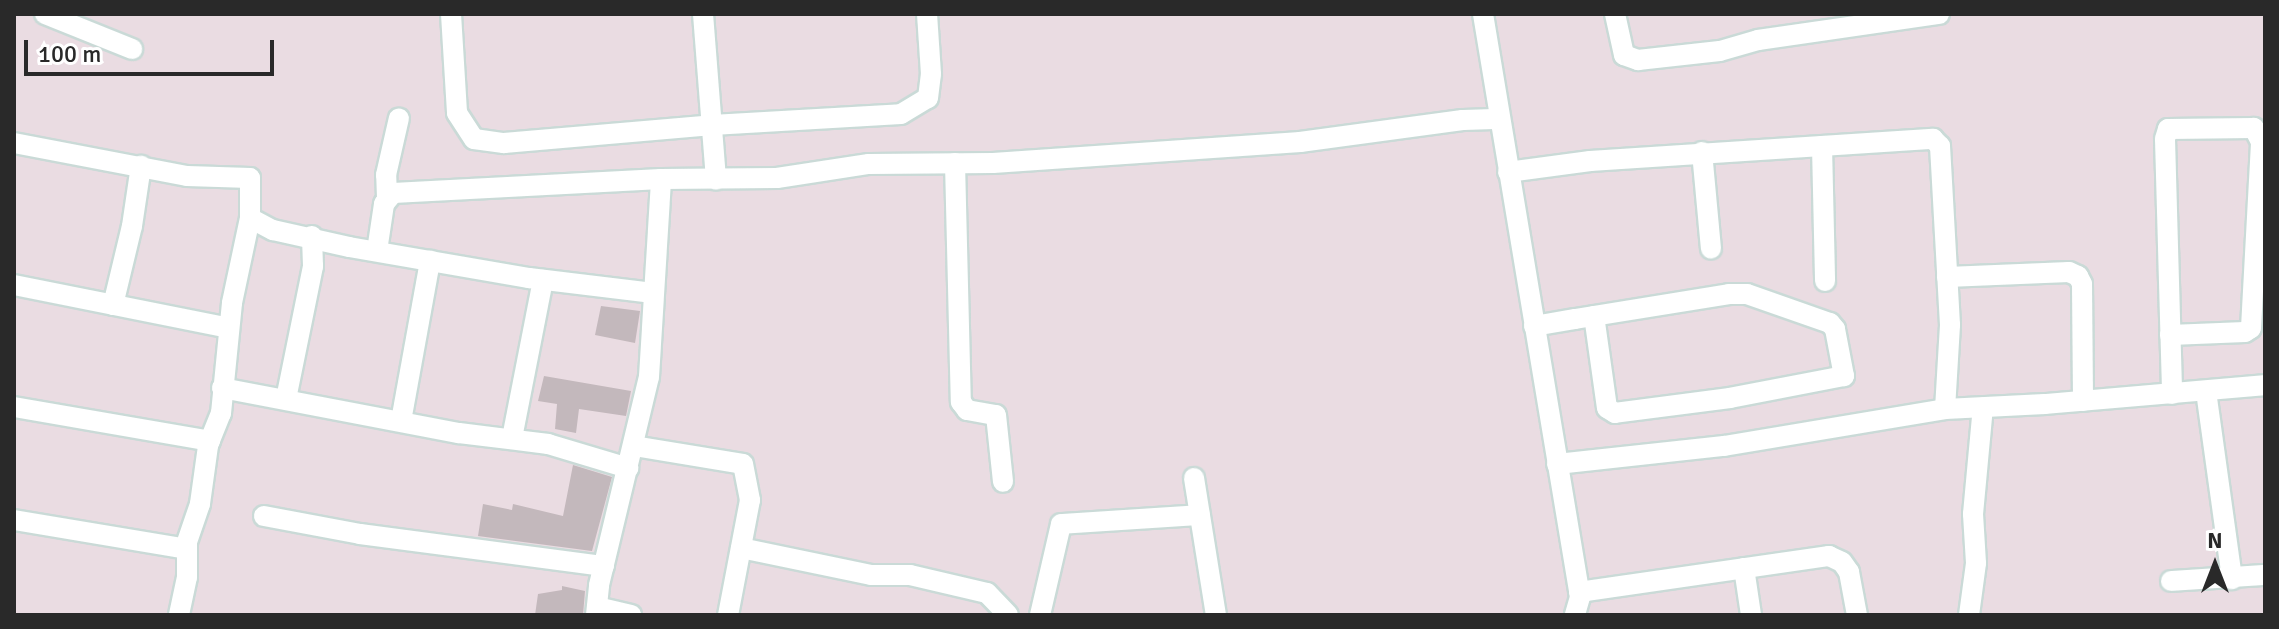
<!DOCTYPE html>
<style>
body{margin:0}
#map{position:relative;width:2279px;height:629px;overflow:hidden;background:#eadce2;font-family:Signika,sans-serif}
div>[style]{position:absolute}
.building>*{inset:0;background:#c3b8bc}
.roads{filter:drop-shadow(2px 0 #cadad7) drop-shadow(-2px 0 #cadad7) drop-shadow(0 2px #cadad7) drop-shadow(0 -2px #cadad7)}
.minor>*{height:20px;margin:-10px;padding:0 10px;transform-origin:10px;border-radius:10px;background:#fff}
span{translate:-50% -50%;white-space:nowrap;text-align:center;line-height:1.15;-webkit-text-stroke:6px #fff;paint-order:stroke}
.frame{position:absolute;inset:0;border:16px solid #292929;pointer-events:none}
.north{position:absolute;left:2175px;top:525px;width:80px;height:80px;-webkit-text-stroke:6px #fff;paint-order:stroke;rotate:0deg;font-size:22px;font-weight:700;line-height:32px;text-align:center;color:#292929}
.north::after{content:'';display:block;margin:auto;width:28px;height:36px;background:#292929;clip-path:polygon(50% 0,100% 100%,50% 72%,0 100%)}
.scale{position:absolute;left:24px;top:40px;width:250px;height:36px;box-sizing:border-box;border:4px solid #292929;border-top:0;padding-left:10px;font-size:24px;line-height:28px;white-space:nowrap;color:#292929;-webkit-text-stroke:6px #fff;paint-order:stroke}
</style>
<div id="map">
<div class="building">
<i style="clip-path:polygon(601px 306px,640px 311px,635px 343px,595px 335px)"></i>
<i style="clip-path:polygon(544px 376px,631px 391px,626px 416px,579px 409px,576px 433px,555px 429px,557px 404px,538px 401px)"></i>
<i style="clip-path:polygon(573px 465px,612px 477px,592px 551px,478px 536px,483px 504px,512px 510px,513px 504px,563px 516px)"></i>
<i style="clip-path:polygon(562px 586px,585px 591px,583px 615px,535px 615px,538px 594px,562px 590px)"></i>
</div>
<div class="roads">
<div class="minor">
<i style="left:45px;top:14px;width:94px;rotate:21.9deg"></i>
<i style="left:451px;top:14px;width:99px;rotate:86.5deg"></i>
<i style="left:457px;top:113px;width:31px;rotate:57deg"></i>
<i style="left:474px;top:139px;width:30px;rotate:8deg"></i>
<i style="left:504px;top:143px;width:209px;rotate:-4.9deg"></i>
<i style="left:712px;top:125px;width:189px;rotate:-3.3deg"></i>
<i style="left:901px;top:114px;width:31px;rotate:-31deg"></i>
<i style="left:928px;top:98px;width:24px;rotate:-83deg"></i>
<i style="left:931px;top:74px;width:60px;rotate:-93.8deg"></i>
<i style="left:703px;top:14px;width:166px;rotate:85.5deg"></i>
<i style="left:1483px;top:14px;width:591px;rotate:80.55deg"></i>
<i style="left:1580px;top:597px;width:19px;rotate:106deg"></i>
<i style="left:1615px;top:14px;width:42px;rotate:77.6deg"></i>
<i style="left:1624px;top:55px;width:15px;rotate:20deg"></i>
<i style="left:1638px;top:60px;width:82px;rotate:-6.3deg"></i>
<i style="left:1720px;top:51px;width:40px;rotate:-16deg"></i>
<i style="left:1758px;top:40px;width:183px;rotate:-8.2deg"></i>
<i style="left:14px;top:143px;width:176px;rotate:10.8deg"></i>
<i style="left:187px;top:176px;width:63px;rotate:1.8deg"></i>
<i style="left:250px;top:178px;width:40px;rotate:90deg"></i>
<i style="left:250px;top:218px;width:87px;rotate:102deg"></i>
<i style="left:232px;top:303px;width:111px;rotate:95.7deg"></i>
<i style="left:221px;top:413px;width:35px;rotate:112deg"></i>
<i style="left:208px;top:446px;width:59px;rotate:97.9deg"></i>
<i style="left:200px;top:504px;width:40px;rotate:108.9deg"></i>
<i style="left:187px;top:542px;width:35px;rotate:90deg"></i>
<i style="left:187px;top:577px;width:39px;rotate:102deg"></i>
<i style="left:1822px;top:146px;width:135px;rotate:88.7deg"></i>
<i style="left:1702px;top:152px;width:97px;rotate:84.7deg"></i>
<i style="left:955px;top:163px;width:239px;rotate:88.6deg"></i>
<i style="left:961px;top:402px;width:10px;rotate:53deg"></i>
<i style="left:967px;top:410px;width:29px;rotate:10deg"></i>
<i style="left:996px;top:415px;width:67px;rotate:84deg"></i>
<i style="left:1508px;top:172px;width:83px;rotate:-7.6deg"></i>
<i style="left:1590px;top:161px;width:344px;rotate:-3.7deg"></i>
<i style="left:1933px;top:139px;width:10px;rotate:45deg"></i>
<i style="left:1940px;top:146px;width:179px;rotate:86.8deg"></i>
<i style="left:1950px;top:325px;width:84px;rotate:93.4deg"></i>
<i style="left:387px;top:198px;width:23px;rotate:-92deg"></i>
<i style="left:386px;top:175px;width:58px;rotate:-77.2deg"></i>
<i style="left:250px;top:218px;width:26px;rotate:28deg"></i>
<i style="left:273px;top:230px;width:78px;rotate:12.6deg"></i>
<i style="left:349px;top:247px;width:183px;rotate:9.8deg"></i>
<i style="left:529px;top:278px;width:125px;rotate:6.9deg"></i>
<i style="left:377px;top:251px;width:48px;rotate:-81.5deg"></i>
<i style="left:384px;top:204px;width:14px;rotate:-51deg"></i>
<i style="left:393px;top:193px;width:268px;rotate:-3deg"></i>
<i style="left:1947px;top:277px;width:122px;rotate:-2.3deg"></i>
<i style="left:2069px;top:272px;width:10px;rotate:24deg"></i>
<i style="left:2078px;top:276px;width:9px;rotate:63deg"></i>
<i style="left:2082px;top:284px;width:117px;rotate:89.5deg"></i>
<i style="left:14px;top:285px;width:219px;rotate:11.3deg"></i>
<i style="left:113px;top:305px;width:81px;rotate:-76.5deg"></i>
<i style="left:132px;top:226px;width:61px;rotate:-81.5deg"></i>
<i style="left:1534px;top:326px;width:42px;rotate:-9.7deg"></i>
<i style="left:1575px;top:319px;width:156px;rotate:-9.2deg"></i>
<i style="left:1729px;top:294px;width:18px"></i>
<i style="left:1747px;top:294px;width:88px;rotate:19.3deg"></i>
<i style="left:1830px;top:323px;width:8px;rotate:50deg"></i>
<i style="left:1835px;top:329px;width:48px;rotate:79.2deg"></i>
<i style="left:1844px;top:376px;width:116px;rotate:169.1deg"></i>
<i style="left:1730px;top:398px;width:116px;rotate:172.6deg"></i>
<i style="left:1615px;top:413px;width:9px;rotate:-148deg"></i>
<i style="left:1607px;top:408px;width:93px;rotate:-98deg"></i>
<i style="left:2170px;top:335px;width:75px;rotate:-2.3deg"></i>
<i style="left:2245px;top:332px;width:7px;rotate:-34deg"></i>
<i style="left:2251px;top:328px;width:186px;rotate:-86.9deg"></i>
<i style="left:2261px;top:142px;width:16px;rotate:-117deg"></i>
<i style="left:2254px;top:128px;width:86px;rotate:179.3deg"></i>
<i style="left:2168px;top:129px;width:10px;rotate:107deg"></i>
<i style="left:2165px;top:139px;width:255px;rotate:88.4deg"></i>
<i style="left:222px;top:388px;width:241px;rotate:10.8deg"></i>
<i style="left:459px;top:433px;width:90px;rotate:7deg"></i>
<i style="left:548px;top:444px;width:84px;rotate:16.7deg"></i>
<i style="left:2206px;top:391px;width:190px;rotate:82.1deg"></i>
<i style="left:286px;top:399px;width:136px;rotate:-78.5deg"></i>
<i style="left:313px;top:266px;width:30px;rotate:-92deg"></i>
<i style="left:14px;top:407px;width:199px;rotate:9.8deg"></i>
<i style="left:401px;top:421px;width:163px;rotate:-79.7deg"></i>
<i style="left:512px;top:438px;width:161px;rotate:-78.9deg"></i>
<i style="left:634px;top:446px;width:110px;rotate:9.4deg"></i>
<i style="left:743px;top:464px;width:37px;rotate:79deg"></i>
<i style="left:750px;top:500px;width:117px;rotate:100.8deg"></i>
<i style="left:1557px;top:464px;width:168px;rotate:-6.2deg"></i>
<i style="left:1724px;top:446px;width:224px;rotate:-9.5deg"></i>
<i style="left:1945px;top:409px;width:100px;rotate:-2.9deg"></i>
<i style="left:2045px;top:404px;width:221px;rotate:-4.9deg"></i>
<i style="left:1194px;top:478px;width:139px;rotate:80.9deg"></i>
<i style="left:264px;top:516px;width:98px;rotate:10.6deg"></i>
<i style="left:360px;top:534px;width:246px;rotate:7.5deg"></i>
<i style="left:14px;top:520px;width:175px;rotate:9.5deg"></i>
<i style="left:741px;top:548px;width:133px;rotate:11.7deg"></i>
<i style="left:871px;top:575px;width:39px"></i>
<i style="left:910px;top:575px;width:79px;rotate:13.2deg"></i>
<i style="left:987px;top:593px;width:30px;rotate:46deg"></i>
<i style="left:1744px;top:568px;width:48px;rotate:81.5deg"></i>
<i style="left:2171px;top:581px;width:94px;rotate:-3.7deg"></i>
<i style="left:1579px;top:592px;width:253px;rotate:-8.2deg"></i>
<i style="left:1829px;top:556px;width:14px;rotate:25deg"></i>
<i style="left:1842px;top:562px;width:12px;rotate:55deg"></i>
<i style="left:1849px;top:572px;width:44px;rotate:79.5deg"></i>
<i style="left:597px;top:607px;width:35px;rotate:13deg"></i>
<i style="left:596px;top:615px;width:30px;rotate:-84deg"></i>
<i style="left:599px;top:585px;width:214px;rotate:-76.5deg"></i>
<i style="left:649px;top:377px;width:198px;rotate:-86.5deg"></i>
<i style="left:661px;top:179px;width:116px;rotate:-0.5deg"></i>
<i style="left:777px;top:178px;width:93px;rotate:-8.7deg"></i>
<i style="left:869px;top:164px;width:124px;rotate:-0.5deg"></i>
<i style="left:993px;top:163px;width:308px;rotate:-3.9deg"></i>
<i style="left:1300px;top:142px;width:164px;rotate:-7.7deg"></i>
<i style="left:1463px;top:120px;width:36px;rotate:-2deg"></i>
<i style="left:1040px;top:615px;width:93px;rotate:-77deg"></i>
<i style="left:1061px;top:524px;width:139px;rotate:-3.7deg"></i>
<i style="left:1969px;top:615px;width:52px;rotate:-82.3deg"></i>
<i style="left:1976px;top:563px;width:49px;rotate:-93.5deg"></i>
<i style="left:1973px;top:514px;width:107px;rotate:-84.7deg"></i>
</div>
</div>
<div class="frame"></div>
<div class="north">N</div>
<div class="scale">100 m</div>
</div>
